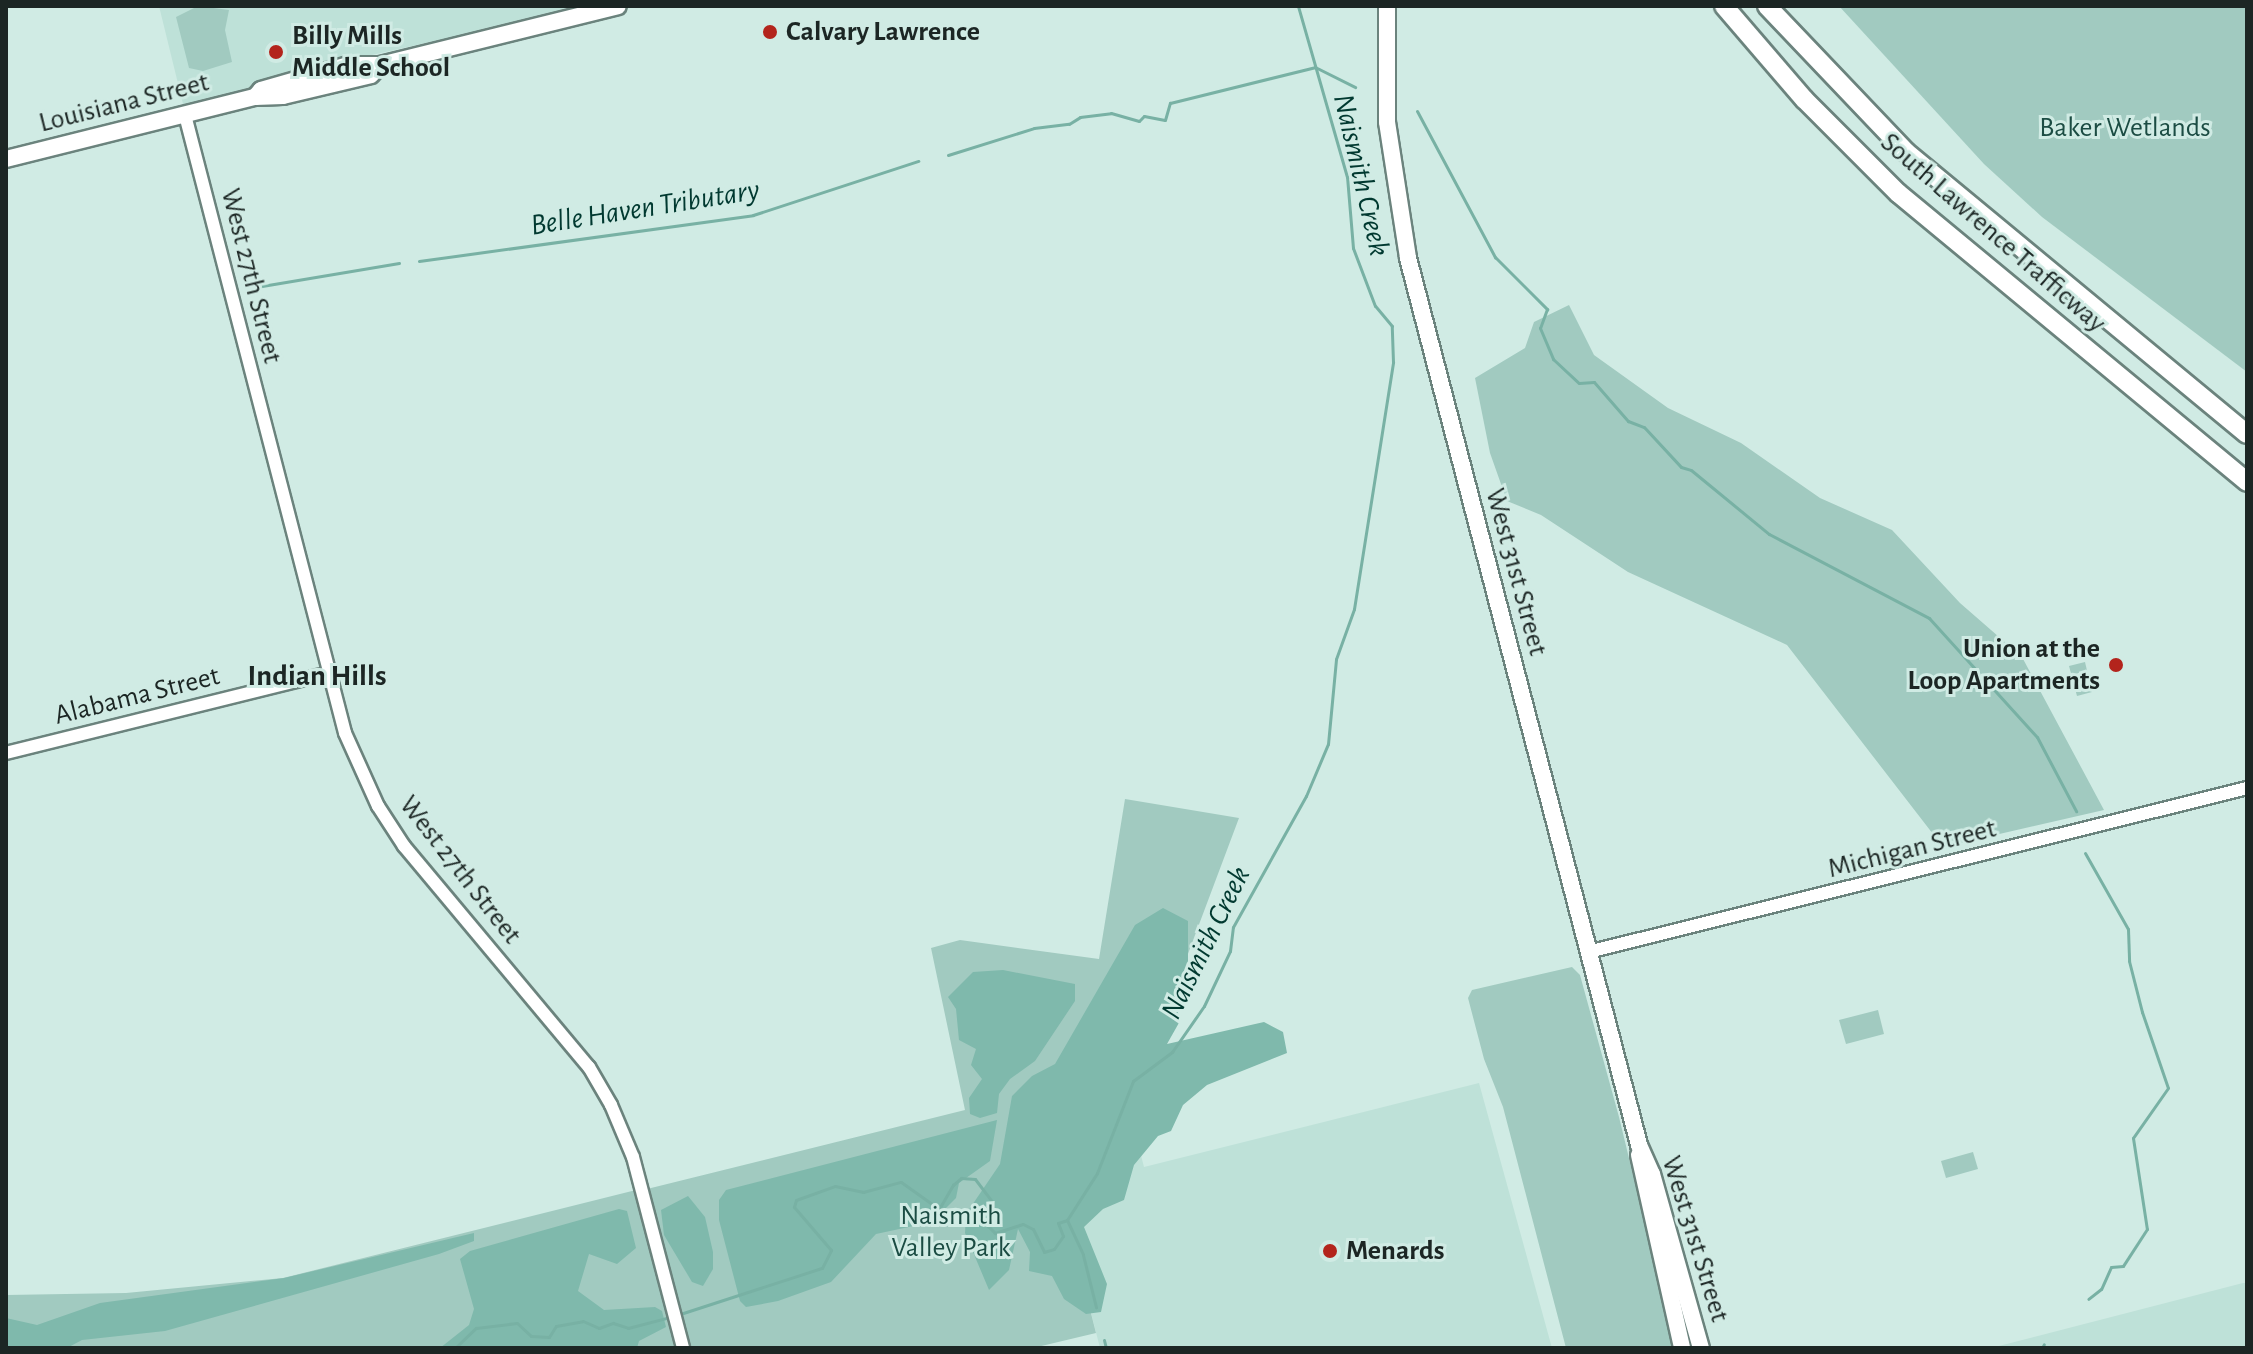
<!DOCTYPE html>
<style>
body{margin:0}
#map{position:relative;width:2253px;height:1354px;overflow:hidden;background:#d0ebe4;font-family:"Alegreya Sans",sans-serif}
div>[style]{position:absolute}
.built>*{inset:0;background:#bee1d8}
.green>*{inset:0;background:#a1cac0}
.forest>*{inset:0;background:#7fb9ac}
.stream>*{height:3px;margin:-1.5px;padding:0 1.5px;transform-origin:1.5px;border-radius:1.5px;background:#78b1a4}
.roads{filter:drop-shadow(2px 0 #6b837d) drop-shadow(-2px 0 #6b837d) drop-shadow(0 2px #6b837d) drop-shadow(0 -2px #6b837d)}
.minor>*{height:12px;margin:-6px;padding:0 6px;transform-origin:6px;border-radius:6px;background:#fff}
.major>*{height:16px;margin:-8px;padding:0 8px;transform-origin:8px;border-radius:8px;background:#fff}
.highway>*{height:18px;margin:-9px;padding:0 9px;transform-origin:9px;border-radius:9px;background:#fff}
.dots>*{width:22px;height:22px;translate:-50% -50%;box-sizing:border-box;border:4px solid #d0ebe4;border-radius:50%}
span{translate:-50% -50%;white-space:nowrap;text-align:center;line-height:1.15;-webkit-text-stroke:6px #d0ebe4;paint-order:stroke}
.poi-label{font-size:28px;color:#1c2624;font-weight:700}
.left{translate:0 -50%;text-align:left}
.right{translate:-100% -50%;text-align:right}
.street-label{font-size:28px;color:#1c2624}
.park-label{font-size:28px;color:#1b4c43}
.water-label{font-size:30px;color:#013930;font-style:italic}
.neighbourhood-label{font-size:30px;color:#1c2624;font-weight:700}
.frame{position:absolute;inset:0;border:8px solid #1c2624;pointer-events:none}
</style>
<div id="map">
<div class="built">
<i style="clip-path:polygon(159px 6px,590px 6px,314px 68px,184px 108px)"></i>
<i style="clip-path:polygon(1119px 1070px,1144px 1167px,1479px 1083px,1552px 1348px,1100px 1348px,1035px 1092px)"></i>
<i style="clip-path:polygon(2243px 1283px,2247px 1283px,2247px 1348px,1991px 1348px)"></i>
</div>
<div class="green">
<i style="clip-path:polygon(198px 6px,229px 10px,225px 30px,232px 62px,203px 71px,189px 68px,176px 17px)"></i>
<i style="clip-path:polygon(1839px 6px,2247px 6px,2247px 372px,2042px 217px,1984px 164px)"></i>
<i style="clip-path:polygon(1569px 305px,1594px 355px,1668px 408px,1741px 443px,1820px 498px,1892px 530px,1960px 603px,2022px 657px,2104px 810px,1943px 847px,1787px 645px,1628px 572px,1541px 515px,1507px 501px,1490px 453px,1475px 378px,1525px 348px,1534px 322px)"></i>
<i style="clip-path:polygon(2085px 662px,2092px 692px,2077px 696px,2069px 666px)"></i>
<i style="clip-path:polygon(1125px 799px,1239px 818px,1147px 1063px,1035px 1092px,1096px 1333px,1033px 1348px,689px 1348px,647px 1189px,965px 1110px,931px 948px,960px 940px,1099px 959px)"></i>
<i style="clip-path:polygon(1572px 967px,1580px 975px,1619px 1117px,1675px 1348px,1566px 1348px,1503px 1107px,1484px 1059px,1468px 998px,1472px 990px)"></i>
<i style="clip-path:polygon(1878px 1010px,1884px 1034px,1846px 1044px,1839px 1020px)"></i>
<i style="clip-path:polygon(1973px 1152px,1978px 1169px,1946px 1178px,1941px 1161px)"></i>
<i style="clip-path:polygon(636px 1190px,677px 1348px,6px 1348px,6px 1295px,126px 1293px,283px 1278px)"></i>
</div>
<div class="forest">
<i style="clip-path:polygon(1163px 908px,1188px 921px,1188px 967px,1175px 1001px,1180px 1021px,1167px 1044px,1264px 1022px,1283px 1032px,1287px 1053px,1207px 1085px,1183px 1105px,1171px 1131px,1158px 1136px,1134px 1165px,1124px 1200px,1103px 1209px,1084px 1227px,1107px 1284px,1101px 1312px,1086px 1314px,1064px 1299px,1052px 1276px,1029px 1271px,1030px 1252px,1018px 1229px,1009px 1270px,989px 1290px,965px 1233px,966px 1214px,1000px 1164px,1012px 1096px,1032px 1076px,1055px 1064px,1135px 925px)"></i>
<i style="clip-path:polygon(1003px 970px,1075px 984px,1075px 1001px,1035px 1061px,1010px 1079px,999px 1094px,997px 1113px,980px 1118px,970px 1114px,969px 1098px,982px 1079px,971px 1065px,976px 1049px,959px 1040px,956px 1009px,948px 997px,973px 972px)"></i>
<i style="clip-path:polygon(997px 1120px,990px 1161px,959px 1183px,956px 1198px,932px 1222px,876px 1234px,831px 1282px,778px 1301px,746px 1307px,740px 1301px,719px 1220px,719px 1200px,726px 1190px)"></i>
<i style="clip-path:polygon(688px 1196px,705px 1217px,713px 1252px,713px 1269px,703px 1286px,692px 1282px,664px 1235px,661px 1210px)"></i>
<i style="clip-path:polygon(619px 1209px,627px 1211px,636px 1248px,617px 1264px,589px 1254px,578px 1291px,604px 1310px,655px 1307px,662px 1311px,666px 1327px,639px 1341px,637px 1348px,440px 1348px,469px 1325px,474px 1309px,460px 1259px,470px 1251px)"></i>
<i style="clip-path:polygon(474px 1233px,474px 1241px,439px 1254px,165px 1331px,82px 1340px,67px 1348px,6px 1348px,6px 1318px,37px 1325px,100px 1303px,284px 1278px)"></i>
</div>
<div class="stream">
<i style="left:1417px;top:111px;width:166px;rotate:61.9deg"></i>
<i style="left:1495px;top:257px;width:74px;rotate:45deg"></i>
<i style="left:1547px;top:309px;width:20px;rotate:110deg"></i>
<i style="left:1540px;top:328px;width:34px;rotate:67deg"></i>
<i style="left:1553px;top:359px;width:35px;rotate:43deg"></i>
<i style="left:1579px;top:383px;width:15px;rotate:-4deg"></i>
<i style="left:1594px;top:382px;width:52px;rotate:48.9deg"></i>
<i style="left:1628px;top:421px;width:17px;rotate:21deg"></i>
<i style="left:1644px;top:427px;width:54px;rotate:47.2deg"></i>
<i style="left:1681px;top:467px;width:10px;rotate:17deg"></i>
<i style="left:1691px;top:470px;width:101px;rotate:39.4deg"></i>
<i style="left:1769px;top:534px;width:181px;rotate:27.7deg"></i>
<i style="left:1929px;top:618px;width:161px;rotate:47.8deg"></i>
<i style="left:2037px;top:737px;width:84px;rotate:62.2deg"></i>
<i style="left:948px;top:155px;width:90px;rotate:-17.4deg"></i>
<i style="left:1034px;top:128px;width:35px;rotate:-7deg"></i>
<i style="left:1069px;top:124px;width:13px;rotate:-32deg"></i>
<i style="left:1080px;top:117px;width:31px;rotate:-7deg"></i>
<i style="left:1111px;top:113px;width:29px;rotate:16deg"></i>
<i style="left:1139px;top:121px;width:7px;rotate:-45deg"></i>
<i style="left:1144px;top:116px;width:21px;rotate:11deg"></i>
<i style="left:1165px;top:120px;width:18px;rotate:-74deg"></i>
<i style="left:1170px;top:103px;width:149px;rotate:-13.9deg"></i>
<i style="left:1315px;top:67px;width:45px;rotate:26.6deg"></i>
<i style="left:419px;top:261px;width:337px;rotate:-7.8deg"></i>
<i style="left:753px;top:215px;width:174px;rotate:-18.1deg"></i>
<i style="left:256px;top:287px;width:145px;rotate:-9.5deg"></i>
<i style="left:2085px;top:853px;width:87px;rotate:60.5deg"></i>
<i style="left:2128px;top:929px;width:32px;rotate:88deg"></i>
<i style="left:2129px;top:961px;width:53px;rotate:75.7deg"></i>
<i style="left:2142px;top:1012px;width:80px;rotate:71.1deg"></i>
<i style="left:2168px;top:1088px;width:61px;rotate:125deg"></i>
<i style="left:2133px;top:1138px;width:92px;rotate:81.3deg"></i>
<i style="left:2147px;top:1229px;width:44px;rotate:123deg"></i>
<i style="left:2123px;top:1266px;width:12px;rotate:175deg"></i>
<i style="left:2111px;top:1267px;width:24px;rotate:114deg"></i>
<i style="left:2101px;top:1289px;width:16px;rotate:142deg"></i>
<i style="left:1067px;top:1220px;width:38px;rotate:65deg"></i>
<i style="left:1083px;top:1255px;width:54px;rotate:76deg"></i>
<i style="left:677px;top:1315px;width:152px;rotate:-18deg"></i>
<i style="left:822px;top:1268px;width:20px;rotate:-63deg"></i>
<i style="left:831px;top:1250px;width:57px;rotate:-130.7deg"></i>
<i style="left:794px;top:1207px;width:7px;rotate:-74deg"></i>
<i style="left:796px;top:1200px;width:41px;rotate:-19.7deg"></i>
<i style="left:835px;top:1186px;width:29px;rotate:12deg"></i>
<i style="left:863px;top:1192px;width:39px;rotate:-15deg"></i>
<i style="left:901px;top:1182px;width:47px;rotate:35.4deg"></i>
<i style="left:939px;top:1209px;width:28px;rotate:-60deg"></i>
<i style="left:953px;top:1185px;width:11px;rotate:-41deg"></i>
<i style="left:961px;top:1178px;width:14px;rotate:4deg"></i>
<i style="left:975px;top:1179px;width:30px;rotate:53deg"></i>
<i style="left:993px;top:1203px;width:24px;rotate:102deg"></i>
<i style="left:988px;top:1226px;width:10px;rotate:45deg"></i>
<i style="left:995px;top:1233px;width:29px;rotate:-18deg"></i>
<i style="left:1023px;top:1224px;width:11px;rotate:27deg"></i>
<i style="left:1033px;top:1229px;width:25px;rotate:64deg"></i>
<i style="left:1044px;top:1252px;width:10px;rotate:-17deg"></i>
<i style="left:1054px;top:1249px;width:16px;rotate:-55deg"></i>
<i style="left:1063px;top:1236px;width:14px;rotate:-111deg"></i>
<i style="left:1058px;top:1223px;width:9px;rotate:-18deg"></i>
<i style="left:1067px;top:1220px;width:56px;rotate:-57.4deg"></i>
<i style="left:1097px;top:1173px;width:99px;rotate:-68.6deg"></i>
<i style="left:1133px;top:1081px;width:49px;rotate:-36.6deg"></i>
<i style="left:1172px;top:1052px;width:56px;rotate:-55.2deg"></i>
<i style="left:1204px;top:1006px;width:61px;rotate:-64.7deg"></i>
<i style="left:1230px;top:951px;width:24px;rotate:-83deg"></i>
<i style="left:1233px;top:927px;width:150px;rotate:-60.9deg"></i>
<i style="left:1306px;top:796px;width:56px;rotate:-67.1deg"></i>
<i style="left:1328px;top:744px;width:85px;rotate:-84.6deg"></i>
<i style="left:1336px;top:659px;width:53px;rotate:-70.2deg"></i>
<i style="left:1354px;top:609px;width:250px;rotate:-81deg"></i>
<i style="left:1393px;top:362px;width:36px;rotate:-92deg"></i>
<i style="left:1392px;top:326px;width:26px;rotate:-130deg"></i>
<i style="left:1375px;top:306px;width:62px;rotate:-110.8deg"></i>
<i style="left:1353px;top:248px;width:71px;rotate:-94.8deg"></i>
<i style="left:1347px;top:177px;width:178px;rotate:-106deg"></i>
<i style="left:1104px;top:1340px;width:8px;rotate:76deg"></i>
<i style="left:455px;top:1348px;width:29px;rotate:-44deg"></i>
<i style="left:476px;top:1328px;width:41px;rotate:-7deg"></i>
<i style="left:517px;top:1323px;width:19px;rotate:43deg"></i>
<i style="left:531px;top:1336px;width:18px;rotate:3deg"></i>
<i style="left:549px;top:1337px;width:13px;rotate:-58deg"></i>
<i style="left:556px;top:1326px;width:27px;rotate:-10deg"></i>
<i style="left:583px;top:1321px;width:17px;rotate:24deg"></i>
<i style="left:599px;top:1328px;width:15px;rotate:-20deg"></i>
<i style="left:613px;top:1323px;width:16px;rotate:18deg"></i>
<i style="left:628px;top:1328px;width:43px;rotate:-14.7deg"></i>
<i style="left:2042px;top:1348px;width:4px;rotate:-63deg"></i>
</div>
<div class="roads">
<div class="minor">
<i style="left:185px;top:115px;width:638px;rotate:75.48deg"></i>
<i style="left:345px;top:733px;width:80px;rotate:65.7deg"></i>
<i style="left:378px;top:806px;width:48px;rotate:57deg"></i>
<i style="left:404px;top:846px;width:288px;rotate:50.1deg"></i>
<i style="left:589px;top:1067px;width:44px;rotate:59.9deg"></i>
<i style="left:611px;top:1105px;width:56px;rotate:67.1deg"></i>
<i style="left:633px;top:1157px;width:197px;rotate:75.3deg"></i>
<i style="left:6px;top:753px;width:330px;rotate:-13.9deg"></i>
<i style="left:1588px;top:952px;width:679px;rotate:-13.97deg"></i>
</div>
<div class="major">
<i style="left:1387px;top:6px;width:116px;rotate:90deg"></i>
<i style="left:1387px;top:122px;width:138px;rotate:81.2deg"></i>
<i style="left:1408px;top:258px;width:917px;rotate:75.4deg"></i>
<i style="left:1639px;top:1145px;width:32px;rotate:66deg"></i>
<i style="left:1652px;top:1174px;width:181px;rotate:74.3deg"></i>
<i style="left:255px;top:97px;width:9px;rotate:-49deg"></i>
<i style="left:261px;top:90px;width:91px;rotate:-16deg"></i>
<i style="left:348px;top:65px;width:32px"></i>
<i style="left:380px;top:65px;width:245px;rotate:-13.9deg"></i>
<i style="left:6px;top:159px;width:257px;rotate:-14deg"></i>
<i style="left:255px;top:97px;width:28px;rotate:-2deg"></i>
<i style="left:283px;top:96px;width:90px;rotate:-13.4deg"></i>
<i style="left:371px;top:75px;width:13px;rotate:-48deg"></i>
<i style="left:1639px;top:1155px;width:198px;rotate:77.4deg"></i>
</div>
<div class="highway">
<i style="left:1724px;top:6px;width:123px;rotate:49.3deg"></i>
<i style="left:1804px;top:99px;width:133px;rotate:45deg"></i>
<i style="left:1898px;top:193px;width:453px;rotate:39.6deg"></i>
<i style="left:1767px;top:6px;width:202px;rotate:46.4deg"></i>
<i style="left:1906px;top:152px;width:442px;rotate:39.6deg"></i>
</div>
</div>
<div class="dots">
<i style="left:770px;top:32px;background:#b3241c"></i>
<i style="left:276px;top:52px;background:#b3241c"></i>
<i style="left:2116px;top:665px;background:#b3241c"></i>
<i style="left:1330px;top:1251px;background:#b3241c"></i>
</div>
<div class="poi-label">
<span class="left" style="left:786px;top:32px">Calvary Lawrence</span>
<span class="left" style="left:292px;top:52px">Billy Mills<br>Middle School</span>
<span class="right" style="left:2100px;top:665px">Union at the<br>Loop Apartments</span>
<span class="left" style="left:1346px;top:1251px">Menards</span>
</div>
<div class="street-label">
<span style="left:124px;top:103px;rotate:-14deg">Louisiana Street</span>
<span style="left:1993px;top:233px;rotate:41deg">South Lawrence Trafficway</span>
<span style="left:251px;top:276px;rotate:76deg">West 27th Street</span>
<span style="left:1516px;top:572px;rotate:75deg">West 31st Street</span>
<span style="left:137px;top:696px;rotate:-14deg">Alabama Street</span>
<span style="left:1912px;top:849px;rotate:-14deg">Michigan Street</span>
<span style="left:460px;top:870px;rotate:52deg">West 27th Street</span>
<span style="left:1695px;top:1239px;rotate:73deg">West 31st Street</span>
</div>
<div class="park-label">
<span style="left:2125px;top:128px">Baker Wetlands</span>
<span style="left:951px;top:1232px">Naismith<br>Valley Park</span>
</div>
<div class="water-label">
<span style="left:1361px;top:175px;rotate:77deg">Naismith Creek</span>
<span style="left:645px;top:208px;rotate:-9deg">Belle Haven Tributary</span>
<span style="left:1206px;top:943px;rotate:-64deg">Naismith Creek</span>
</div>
<div class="neighbourhood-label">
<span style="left:317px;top:676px">Indian Hills</span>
</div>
<div class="frame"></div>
</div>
